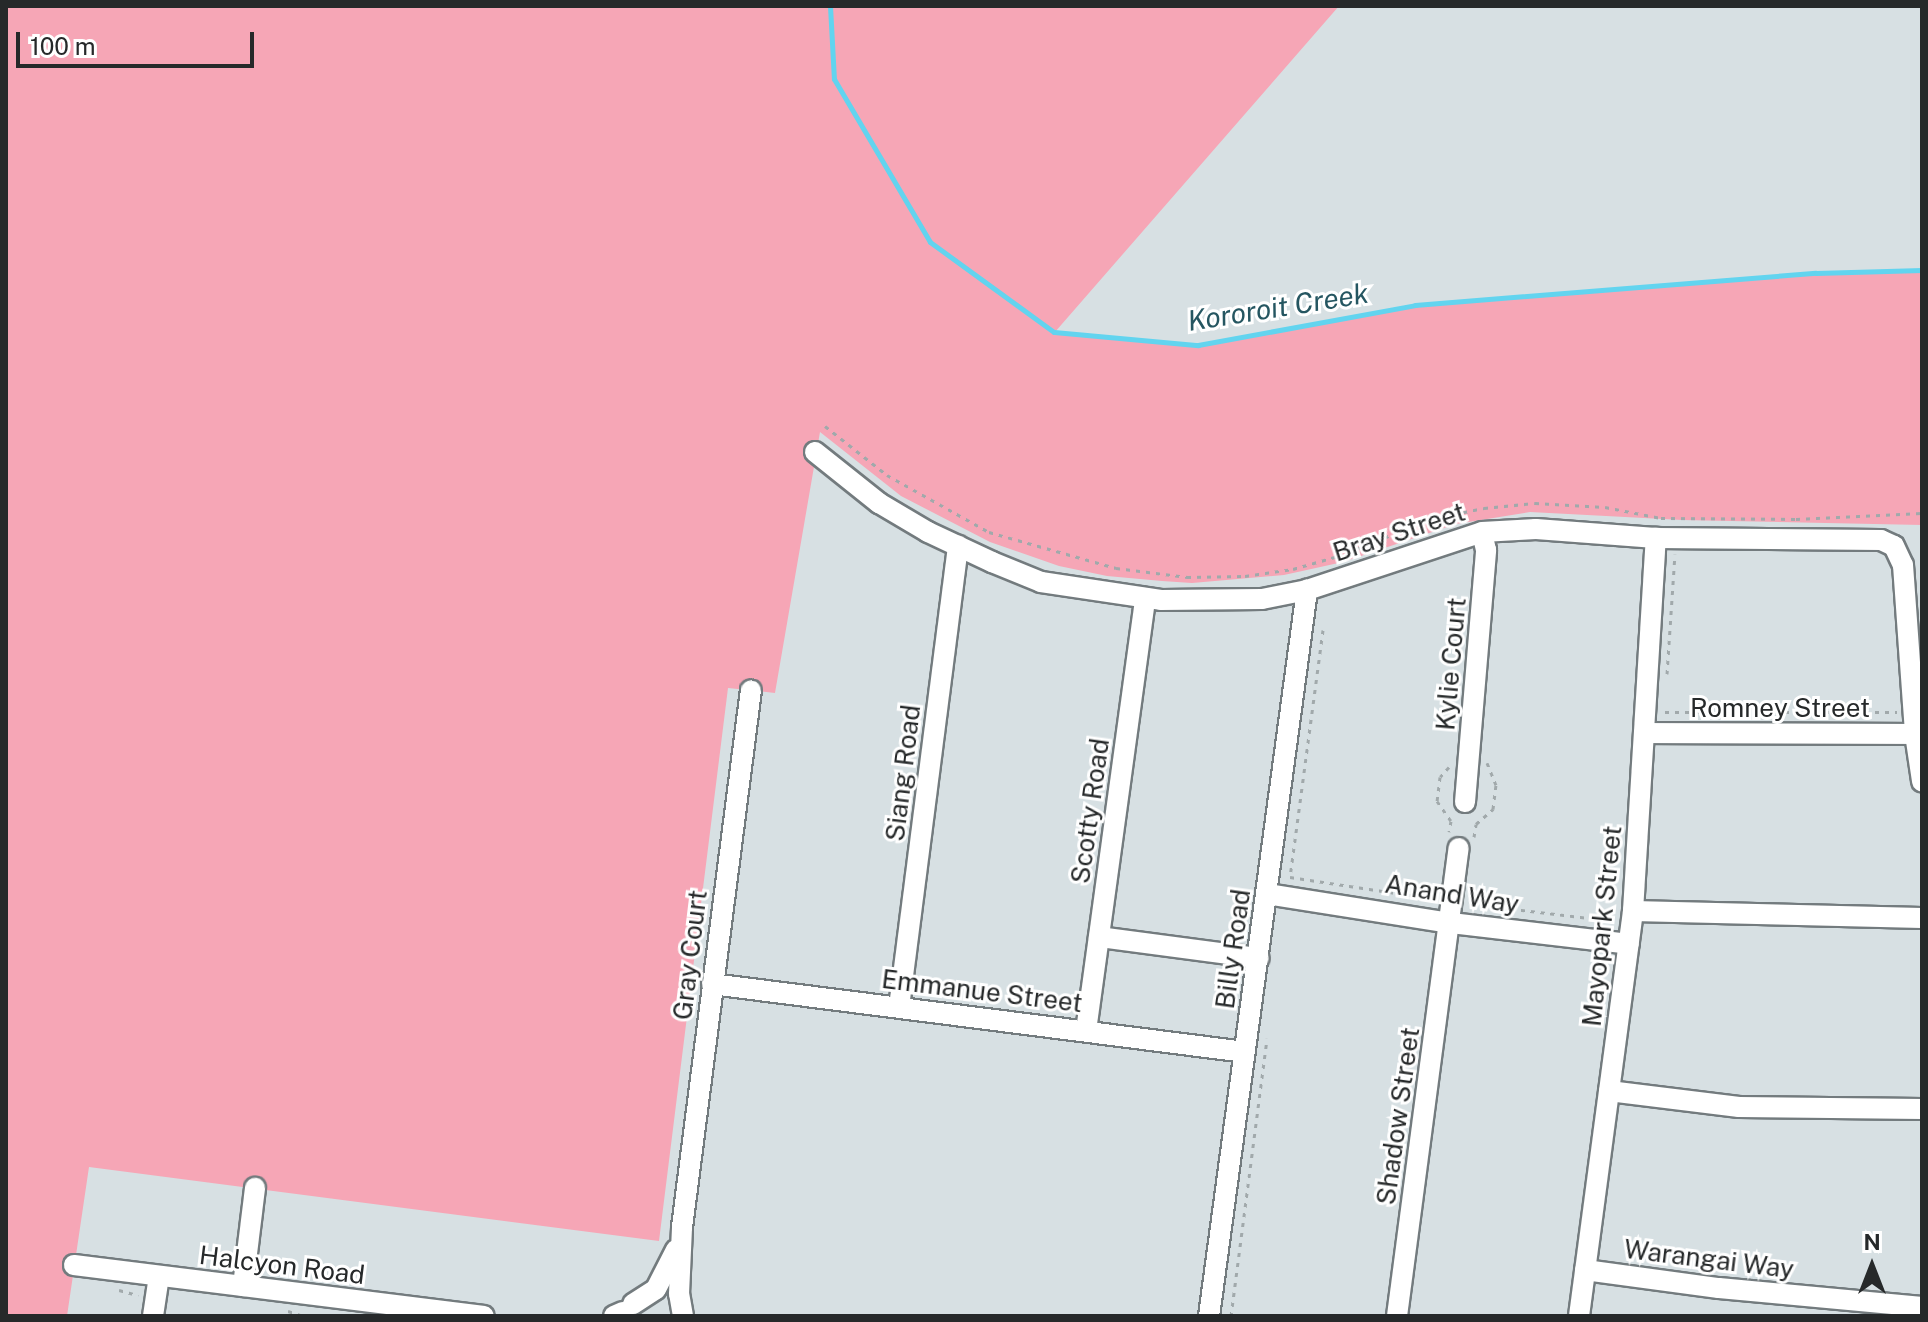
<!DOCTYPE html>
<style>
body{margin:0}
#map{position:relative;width:1928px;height:1322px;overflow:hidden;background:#d7e0e3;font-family:"Public Sans",sans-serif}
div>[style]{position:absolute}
.green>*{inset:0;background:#f6a6b6}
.stream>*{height:5px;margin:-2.5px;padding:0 2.5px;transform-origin:2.5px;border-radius:2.5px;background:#62d4ef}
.path>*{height:3px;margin-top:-1.5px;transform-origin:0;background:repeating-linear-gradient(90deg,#a1a9ab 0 4px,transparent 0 10px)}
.roads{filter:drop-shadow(2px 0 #737b7e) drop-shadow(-2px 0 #737b7e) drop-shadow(0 2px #737b7e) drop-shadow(0 -2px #737b7e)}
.minor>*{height:20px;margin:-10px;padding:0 10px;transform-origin:10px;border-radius:10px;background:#fff}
span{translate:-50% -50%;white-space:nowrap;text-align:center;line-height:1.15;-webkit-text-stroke:6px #fff;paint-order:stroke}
.street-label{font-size:26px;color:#26292a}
.water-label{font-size:28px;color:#255661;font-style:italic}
.frame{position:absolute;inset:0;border:8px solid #26292a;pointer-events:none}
.north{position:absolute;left:1832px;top:1226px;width:80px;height:80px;-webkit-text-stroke:6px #fff;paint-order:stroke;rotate:0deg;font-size:22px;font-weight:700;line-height:32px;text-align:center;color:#26292a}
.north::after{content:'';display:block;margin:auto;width:28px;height:36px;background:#26292a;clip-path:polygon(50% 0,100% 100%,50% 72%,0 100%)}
.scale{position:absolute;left:16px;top:32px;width:238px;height:36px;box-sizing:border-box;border:4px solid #26292a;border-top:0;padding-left:10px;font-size:24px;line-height:28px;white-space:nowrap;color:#26292a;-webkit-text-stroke:6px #fff;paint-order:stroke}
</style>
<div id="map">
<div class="green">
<i style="clip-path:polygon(6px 6px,1339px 6px,1055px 332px,1198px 345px,1415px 305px,1816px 273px,1922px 270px,1922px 525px,1682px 520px,1530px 512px,1456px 524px,1343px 562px,1284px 575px,1192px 583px,1162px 581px,1107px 576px,1059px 566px,990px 542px,901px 496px,820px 432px,775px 693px,728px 688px,659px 1241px,89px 1167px,67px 1316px,6px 1316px)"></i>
</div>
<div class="stream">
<i style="left:830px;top:6px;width:73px;rotate:86.9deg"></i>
<i style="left:834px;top:79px;width:189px;rotate:59.5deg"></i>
<i style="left:930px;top:242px;width:153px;rotate:36deg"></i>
<i style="left:1054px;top:332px;width:145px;rotate:5.2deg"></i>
<i style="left:1198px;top:345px;width:221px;rotate:-10.4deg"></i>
<i style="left:1415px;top:305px;width:402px;rotate:-4.6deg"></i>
<i style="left:1816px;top:273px;width:106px;rotate:-1.6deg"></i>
</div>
<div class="path">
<i style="left:825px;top:426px;width:79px;rotate:38.3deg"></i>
<i style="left:887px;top:475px;width:117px;rotate:29.2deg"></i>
<i style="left:989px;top:532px;width:132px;rotate:15.8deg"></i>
<i style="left:1116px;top:568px;width:72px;rotate:7.2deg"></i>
<i style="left:1187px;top:577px;width:58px;rotate:-1deg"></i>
<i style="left:1245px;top:576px;width:49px;rotate:-8.3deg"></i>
<i style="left:1293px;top:569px;width:47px;rotate:-16.1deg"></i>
<i style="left:1338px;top:556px;width:103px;rotate:-21.6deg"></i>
<i style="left:1434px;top:518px;width:51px;rotate:-11.3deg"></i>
<i style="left:1484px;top:508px;width:51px;rotate:-5.6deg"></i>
<i style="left:1535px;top:503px;width:70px;rotate:3.3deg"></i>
<i style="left:1605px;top:507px;width:57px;rotate:11.1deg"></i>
<i style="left:1661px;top:518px;width:135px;rotate:0.4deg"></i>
<i style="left:1796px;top:519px;width:126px;rotate:-2.7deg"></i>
<i style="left:1323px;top:630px;width:249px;rotate:97.6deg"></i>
<i style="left:1290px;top:877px;width:147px;rotate:8.6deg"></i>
<i style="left:1667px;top:674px;width:120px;rotate:-86.2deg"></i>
<i style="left:1665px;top:712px;width:232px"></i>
<i style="left:1449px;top:767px;width:13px;rotate:132deg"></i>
<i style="left:1440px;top:777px;width:24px;rotate:97deg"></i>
<i style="left:1437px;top:801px;width:24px;rotate:55deg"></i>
<i style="left:1451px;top:821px;width:11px;rotate:100deg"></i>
<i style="left:1474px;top:837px;width:13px;rotate:-81deg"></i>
<i style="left:1476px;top:824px;width:23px;rotate:-41deg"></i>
<i style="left:1493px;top:809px;width:24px;rotate:-83deg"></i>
<i style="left:1496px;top:785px;width:24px;rotate:-112deg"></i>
<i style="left:1471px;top:904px;width:144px;rotate:6.8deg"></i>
<i style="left:119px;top:1290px;width:20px;rotate:15deg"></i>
<i style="left:288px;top:1311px;width:16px;rotate:18deg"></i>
<i style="left:1231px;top:1316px;width:280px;rotate:-82.6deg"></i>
</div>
<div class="roads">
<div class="minor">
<i style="left:815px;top:452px;width:82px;rotate:38.6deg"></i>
<i style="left:879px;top:503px;width:57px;rotate:30.6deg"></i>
<i style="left:928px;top:532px;width:71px;rotate:25.1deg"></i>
<i style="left:992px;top:562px;width:53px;rotate:22.2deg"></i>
<i style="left:1041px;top:582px;width:121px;rotate:8.5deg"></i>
<i style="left:1161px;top:600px;width:101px;rotate:-0.6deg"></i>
<i style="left:1262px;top:599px;width:46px;rotate:-11.3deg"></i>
<i style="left:1307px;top:590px;width:184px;rotate:-18.3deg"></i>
<i style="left:1482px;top:532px;width:54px;rotate:-3.2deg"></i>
<i style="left:1536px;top:529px;width:120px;rotate:4.3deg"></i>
<i style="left:1656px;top:538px;width:225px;rotate:0.5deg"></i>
<i style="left:1881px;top:540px;width:14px;rotate:25deg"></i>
<i style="left:1894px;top:546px;width:21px;rotate:65deg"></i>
<i style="left:1903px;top:565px;width:169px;rotate:85.9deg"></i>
<i style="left:1915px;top:734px;width:48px;rotate:81.5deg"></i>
<i style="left:1644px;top:733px;width:271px;rotate:0.2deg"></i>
<i style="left:1465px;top:802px;width:253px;rotate:-85.2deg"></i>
<i style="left:1486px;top:550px;width:18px;rotate:-103deg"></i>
<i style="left:1267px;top:894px;width:186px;rotate:9deg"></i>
<i style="left:1451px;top:923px;width:179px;rotate:6.7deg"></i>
<i style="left:1633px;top:911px;width:289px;rotate:1.4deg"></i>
<i style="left:1099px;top:937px;width:161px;rotate:7.5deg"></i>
<i style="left:712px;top:984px;width:537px;rotate:7.27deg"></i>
<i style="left:899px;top:1007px;width:465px;rotate:-82.7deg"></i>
<i style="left:1086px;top:1031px;width:437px;rotate:-82.2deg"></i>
<i style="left:1609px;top:1091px;width:131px;rotate:7deg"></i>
<i style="left:1739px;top:1107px;width:183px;rotate:0.6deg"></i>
<i style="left:74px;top:1265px;width:413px;rotate:7.1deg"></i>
<i style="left:1585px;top:1270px;width:135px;rotate:7.7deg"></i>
<i style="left:1719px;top:1288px;width:204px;rotate:5.3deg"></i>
<i style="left:243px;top:1286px;width:99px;rotate:-83deg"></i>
<i style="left:633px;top:1304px;width:27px;rotate:-33deg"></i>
<i style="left:656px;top:1289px;width:44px;rotate:-62.9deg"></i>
<i style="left:153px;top:1316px;width:40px;rotate:-81.5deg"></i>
<i style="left:614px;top:1316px;width:10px;rotate:-24deg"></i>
<i style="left:683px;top:1316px;width:22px;rotate:-100deg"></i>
<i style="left:679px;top:1294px;width:67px;rotate:-87.4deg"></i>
<i style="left:682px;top:1227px;width:541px;rotate:-82.68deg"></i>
<i style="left:1209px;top:1316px;width:733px;rotate:-82.31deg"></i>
<i style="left:1397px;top:1316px;width:472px;rotate:-82.5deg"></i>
<i style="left:1579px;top:1316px;width:409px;rotate:-82.4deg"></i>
<i style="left:1633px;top:911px;width:374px;rotate:-86.5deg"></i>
</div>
</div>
<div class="street-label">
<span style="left:1399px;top:532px;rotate:-18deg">Bray Street</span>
<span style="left:1451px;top:664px;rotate:-85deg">Kylie Court</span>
<span style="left:1780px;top:708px">Romney Street</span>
<span style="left:903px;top:773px;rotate:-83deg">Siang Road</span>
<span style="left:1090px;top:811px;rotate:-82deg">Scotty Road</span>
<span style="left:1452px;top:894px;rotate:9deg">Anand Way</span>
<span style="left:1602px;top:926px;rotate:-84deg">Mayopark Street</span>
<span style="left:1233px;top:949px;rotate:-82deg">Billy Road</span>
<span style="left:690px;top:955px;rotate:-83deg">Gray Court</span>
<span style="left:982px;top:991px;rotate:7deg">Emmanue Street</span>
<span style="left:1398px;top:1116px;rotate:-82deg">Shadow Street</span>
<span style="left:1709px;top:1259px;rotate:7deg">Warangai Way</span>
<span style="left:282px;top:1265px;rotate:7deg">Halcyon Road</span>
</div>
<div class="water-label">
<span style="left:1278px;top:307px;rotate:-9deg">Kororoit Creek</span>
</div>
<div class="frame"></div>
<div class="north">N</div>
<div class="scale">100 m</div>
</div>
